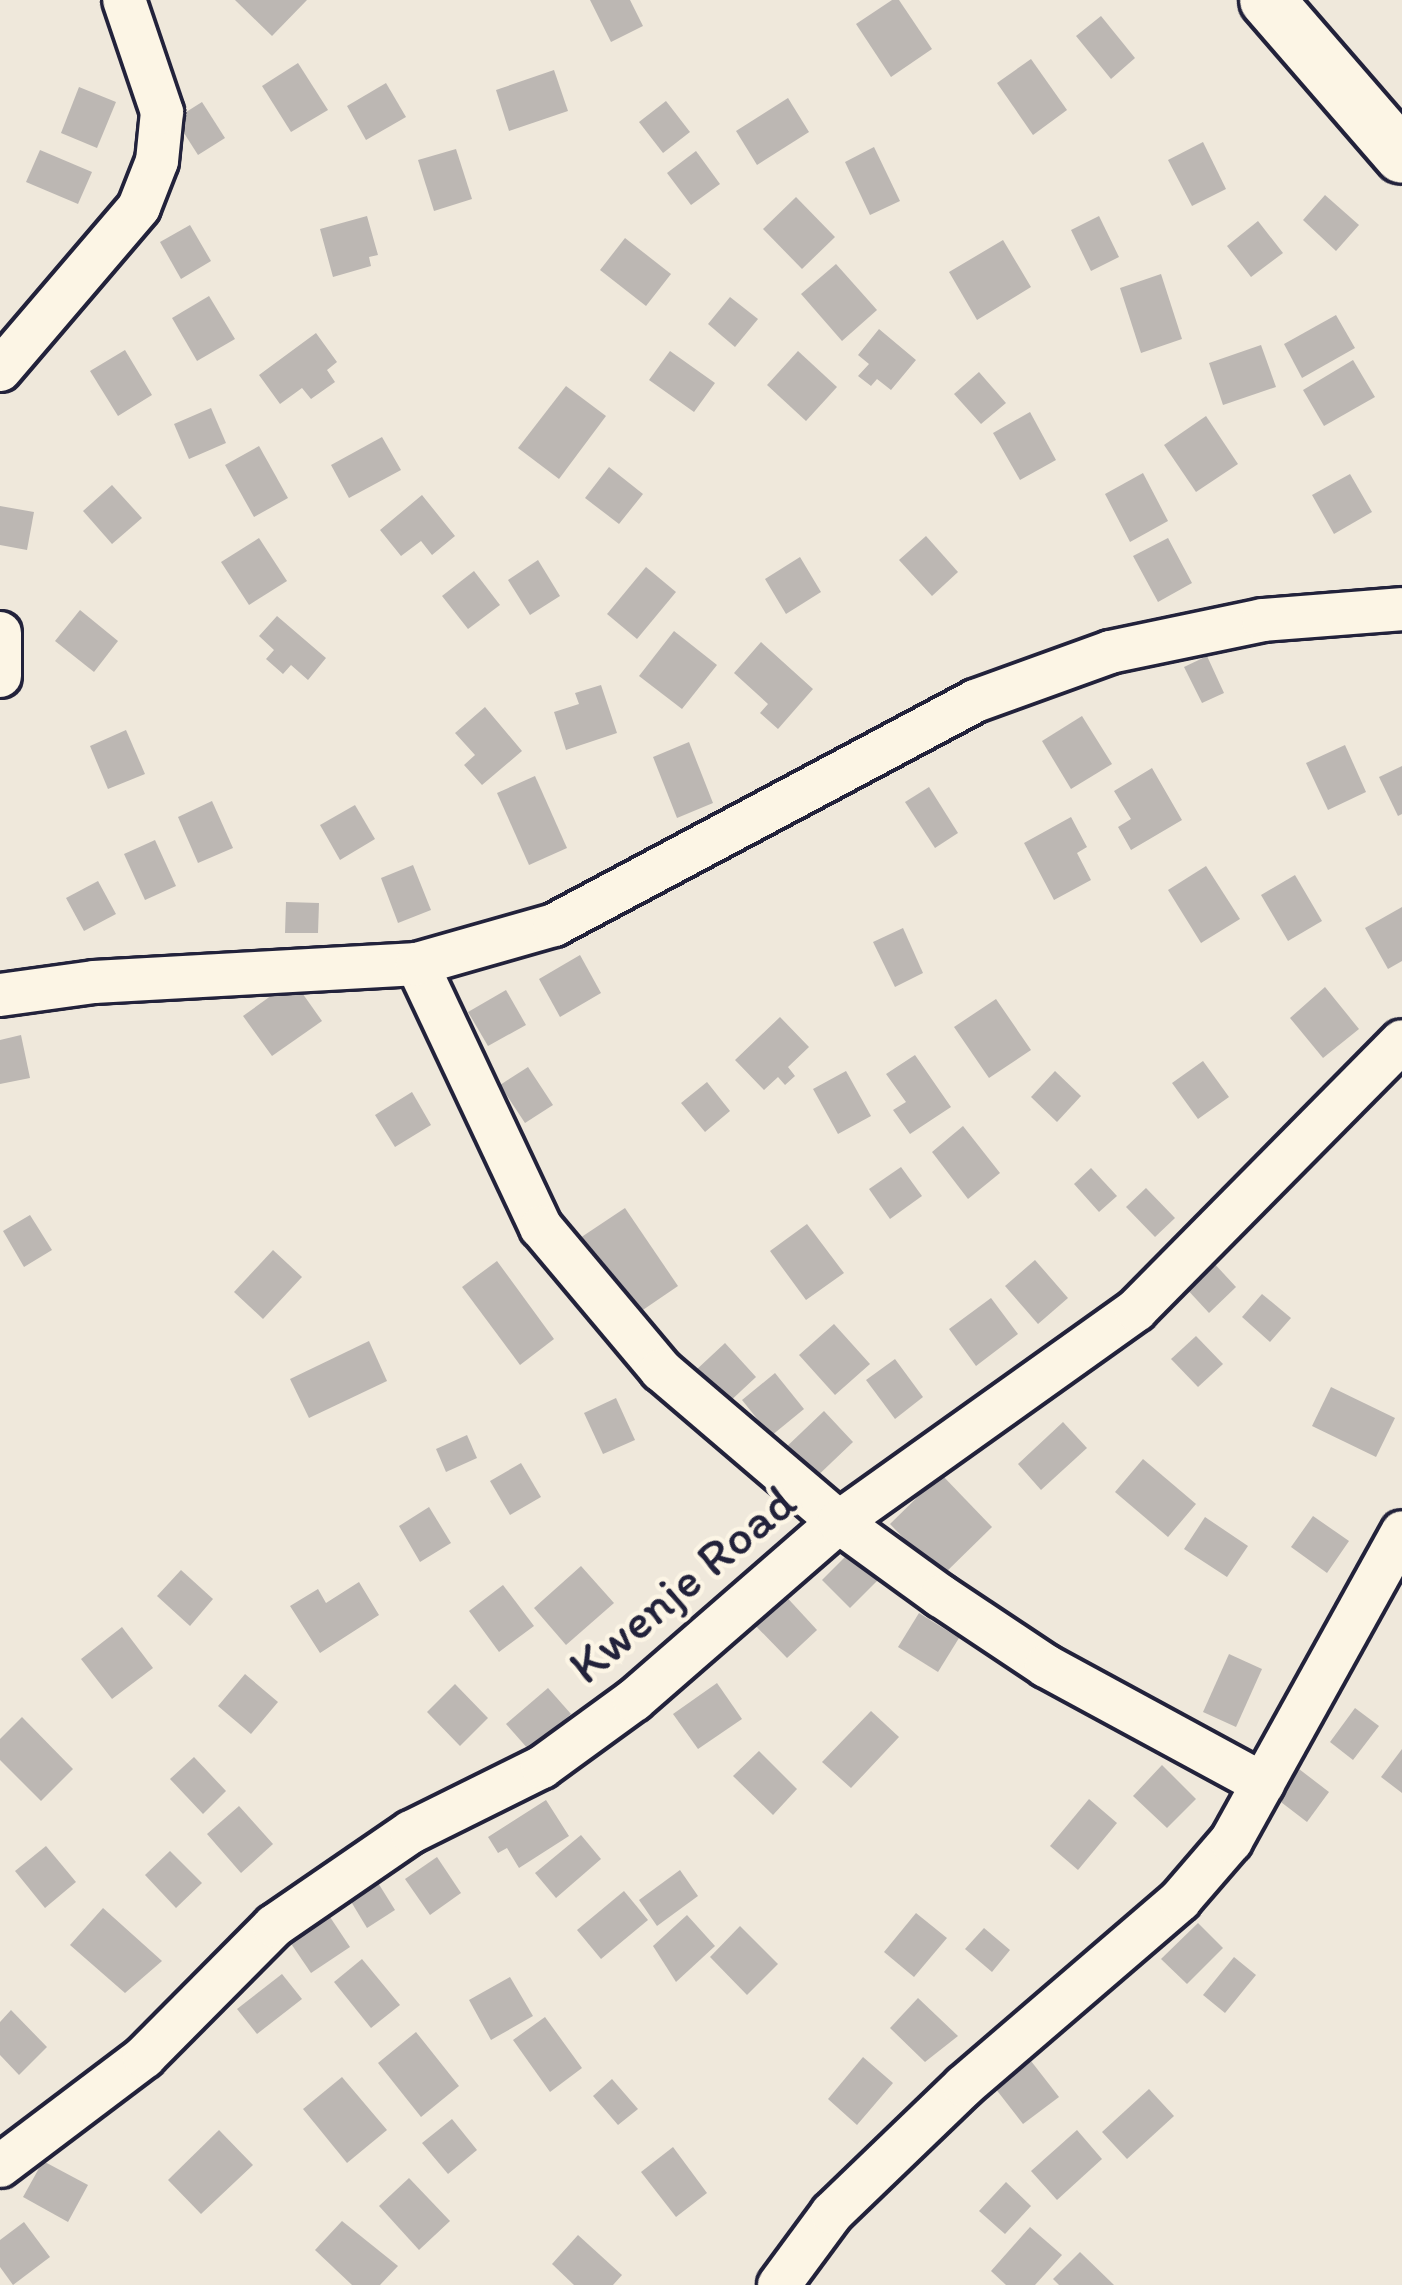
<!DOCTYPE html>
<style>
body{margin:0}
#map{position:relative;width:1402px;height:2285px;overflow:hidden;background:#efe8db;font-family:Itim,sans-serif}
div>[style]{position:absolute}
.building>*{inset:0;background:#bcb7b3}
.roads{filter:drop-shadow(3px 0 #22223b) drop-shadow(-3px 0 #22223b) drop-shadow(0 3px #22223b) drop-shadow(0 -3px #22223b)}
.minor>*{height:42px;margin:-21px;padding:0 21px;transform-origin:21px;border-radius:21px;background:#fcf5e5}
.tertiary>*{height:54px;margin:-27px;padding:0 27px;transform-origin:27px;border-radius:27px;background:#fcf5e5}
span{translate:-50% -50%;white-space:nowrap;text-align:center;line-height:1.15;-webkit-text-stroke:9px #fcf5e5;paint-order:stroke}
.street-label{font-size:51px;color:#22223b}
</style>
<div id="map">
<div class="building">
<i style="clip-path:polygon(235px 0,307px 0,272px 36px)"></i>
<i style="clip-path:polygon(590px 0,630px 0,643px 26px,611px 42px)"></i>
<i style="clip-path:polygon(892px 0,899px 0,932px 49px,891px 77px,856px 24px)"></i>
<i style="clip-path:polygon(1101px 16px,1135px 58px,1111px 79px,1076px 36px)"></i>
<i style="clip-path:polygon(1031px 59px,1067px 110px,1033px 135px,997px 83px)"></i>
<i style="clip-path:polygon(298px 63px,328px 110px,291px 132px,262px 86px)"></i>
<i style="clip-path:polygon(554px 70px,568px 111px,509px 131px,496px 90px)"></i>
<i style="clip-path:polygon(386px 83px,406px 117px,366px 140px,347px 106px)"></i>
<i style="clip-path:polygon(79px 87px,116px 102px,97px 148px,61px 133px)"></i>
<i style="clip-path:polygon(788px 98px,809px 132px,757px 165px,736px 131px)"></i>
<i style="clip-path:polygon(666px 101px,690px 132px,663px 153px,639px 122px)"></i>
<i style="clip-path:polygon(202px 102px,225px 138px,198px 155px,175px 119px)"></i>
<i style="clip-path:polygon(1203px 142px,1226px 189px,1192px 206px,1168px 160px)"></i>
<i style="clip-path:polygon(874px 147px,900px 201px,870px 215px,845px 162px)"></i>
<i style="clip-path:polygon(456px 149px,472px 199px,434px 211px,418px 160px)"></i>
<i style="clip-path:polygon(40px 150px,92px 172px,78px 204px,26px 182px)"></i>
<i style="clip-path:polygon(696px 151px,720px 184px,691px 205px,667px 173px)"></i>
<i style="clip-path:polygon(1325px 195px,1359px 225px,1336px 251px,1303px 220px)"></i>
<i style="clip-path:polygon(796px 197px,835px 237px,802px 269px,763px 229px)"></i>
<i style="clip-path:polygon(367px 216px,378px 255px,369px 257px,371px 266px,333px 277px,320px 229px)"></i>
<i style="clip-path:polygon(1099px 216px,1119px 257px,1091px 271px,1071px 230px)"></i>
<i style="clip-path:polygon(1258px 221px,1283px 253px,1251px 277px,1227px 246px)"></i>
<i style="clip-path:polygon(190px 225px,211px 261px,181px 279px,160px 242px)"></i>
<i style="clip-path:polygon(625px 238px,671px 274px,646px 306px,600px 270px)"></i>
<i style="clip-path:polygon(1003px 240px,1031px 287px,977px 320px,949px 272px)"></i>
<i style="clip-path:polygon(836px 264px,877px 310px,842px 341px,801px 294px)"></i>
<i style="clip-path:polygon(1161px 274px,1182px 339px,1141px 353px,1120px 288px)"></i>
<i style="clip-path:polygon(209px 296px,235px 339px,197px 361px,172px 318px)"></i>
<i style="clip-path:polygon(730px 297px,758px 319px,735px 347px,708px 324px)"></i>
<i style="clip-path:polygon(1336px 315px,1355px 348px,1302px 378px,1284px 344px)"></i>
<i style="clip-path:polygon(879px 329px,916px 360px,891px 390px,877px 379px,871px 386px,858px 376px,869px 364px,858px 355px)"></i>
<i style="clip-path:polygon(316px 333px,337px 362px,327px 370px,335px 382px,311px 399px,302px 388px,280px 404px,259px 375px)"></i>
<i style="clip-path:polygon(1261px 345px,1276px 387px,1223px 405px,1209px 363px)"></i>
<i style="clip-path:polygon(125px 350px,152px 395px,118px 416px,90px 371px)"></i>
<i style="clip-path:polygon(670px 351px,715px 383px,694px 412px,649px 380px)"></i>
<i style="clip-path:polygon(798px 351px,837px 387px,806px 421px,767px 385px)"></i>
<i style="clip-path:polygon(1353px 360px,1375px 397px,1324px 426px,1303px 390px)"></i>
<i style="clip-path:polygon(979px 372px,1006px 403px,981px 424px,954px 394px)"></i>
<i style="clip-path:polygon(566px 386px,606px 416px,559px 479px,518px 448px)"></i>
<i style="clip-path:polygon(211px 408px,226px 443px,189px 459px,174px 424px)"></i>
<i style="clip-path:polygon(1030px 412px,1056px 460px,1020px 480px,993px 433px)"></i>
<i style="clip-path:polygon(1206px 416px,1238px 464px,1196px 492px,1164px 445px)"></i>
<i style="clip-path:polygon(382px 437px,401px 470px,349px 498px,331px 465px)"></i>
<i style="clip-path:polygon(259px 446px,288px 498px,254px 517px,225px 465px)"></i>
<i style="clip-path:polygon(609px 467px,643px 494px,619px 524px,585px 498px)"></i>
<i style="clip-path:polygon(1143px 473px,1168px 521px,1130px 542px,1105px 494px)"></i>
<i style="clip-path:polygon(1350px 474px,1372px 512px,1334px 534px,1312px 495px)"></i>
<i style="clip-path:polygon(112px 485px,142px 518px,112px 544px,83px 511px)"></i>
<i style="clip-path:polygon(422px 495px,455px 536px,432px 555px,421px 541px,401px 556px,380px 530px)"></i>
<i style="clip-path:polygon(0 506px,34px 512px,27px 550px,0 545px)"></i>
<i style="clip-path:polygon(926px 536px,958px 572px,932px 596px,899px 560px)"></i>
<i style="clip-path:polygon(259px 538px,287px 581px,249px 605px,221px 562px)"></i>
<i style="clip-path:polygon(1168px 538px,1192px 583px,1158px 602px,1133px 556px)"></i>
<i style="clip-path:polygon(800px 557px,821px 592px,786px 614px,765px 579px)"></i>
<i style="clip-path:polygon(538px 560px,560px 596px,530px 615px,508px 580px)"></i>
<i style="clip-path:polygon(646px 567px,676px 592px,637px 639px,607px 614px)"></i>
<i style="clip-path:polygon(474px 571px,500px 605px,468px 629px,442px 596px)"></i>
<i style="clip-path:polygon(80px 610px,118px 641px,94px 672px,55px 641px)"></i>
<i style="clip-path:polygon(277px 616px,326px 658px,308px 680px,291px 665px,283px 674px,266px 659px,274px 650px,259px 636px)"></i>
<i style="clip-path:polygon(674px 631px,717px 665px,682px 709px,639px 676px)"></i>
<i style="clip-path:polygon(761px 642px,813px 689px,778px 729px,760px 713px,768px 704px,734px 673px)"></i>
<i style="clip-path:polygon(1207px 656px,1224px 693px,1202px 703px,1184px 667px)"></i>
<i style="clip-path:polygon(601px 685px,617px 733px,566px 750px,554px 712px,579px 704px,575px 693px)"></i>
<i style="clip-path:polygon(485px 707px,522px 751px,482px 785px,464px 765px,475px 755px,455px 733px)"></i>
<i style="clip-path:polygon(1082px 716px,1112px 764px,1071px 789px,1042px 741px)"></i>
<i style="clip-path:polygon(126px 730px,145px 774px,108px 789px,90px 746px)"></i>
<i style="clip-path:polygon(689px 742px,713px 803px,677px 818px,653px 757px)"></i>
<i style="clip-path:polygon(1345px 745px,1366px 792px,1328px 810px,1306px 763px)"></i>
<i style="clip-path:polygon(1402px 766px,1402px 814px,1398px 816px,1379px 777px)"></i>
<i style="clip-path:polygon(1152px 768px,1182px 820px,1131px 850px,1118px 827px,1131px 819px,1114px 791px)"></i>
<i style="clip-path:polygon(535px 776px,567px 848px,529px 865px,497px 793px)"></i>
<i style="clip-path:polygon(929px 787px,958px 833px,935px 848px,905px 802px)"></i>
<i style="clip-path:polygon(212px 801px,233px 848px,198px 863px,178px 817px)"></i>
<i style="clip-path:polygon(355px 805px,375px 839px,340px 860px,320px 825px)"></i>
<i style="clip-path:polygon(1071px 817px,1087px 847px,1077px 853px,1091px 880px,1054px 900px,1024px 843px)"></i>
<i style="clip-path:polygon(155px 840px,176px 886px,145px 900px,124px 854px)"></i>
<i style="clip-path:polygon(413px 865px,431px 910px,398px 923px,381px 878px)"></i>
<i style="clip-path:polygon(1206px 866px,1240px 919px,1201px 943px,1168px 890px)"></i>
<i style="clip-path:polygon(1295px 875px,1322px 921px,1288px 941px,1261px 895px)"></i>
<i style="clip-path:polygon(98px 881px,116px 914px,84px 931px,66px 898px)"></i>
<i style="clip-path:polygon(286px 902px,319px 903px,318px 933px,285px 933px)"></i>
<i style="clip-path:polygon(1402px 907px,1402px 961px,1388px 969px,1365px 928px)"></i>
<i style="clip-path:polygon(903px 928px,923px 973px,895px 987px,873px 942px)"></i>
<i style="clip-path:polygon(580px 955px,601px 993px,560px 1017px,539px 979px)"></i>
<i style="clip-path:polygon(293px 980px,322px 1021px,272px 1056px,243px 1016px)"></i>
<i style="clip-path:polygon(1325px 987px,1359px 1029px,1323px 1058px,1290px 1018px)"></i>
<i style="clip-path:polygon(506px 990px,526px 1025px,488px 1046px,468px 1012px)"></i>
<i style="clip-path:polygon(996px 999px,1031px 1050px,989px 1078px,954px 1027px)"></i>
<i style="clip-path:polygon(780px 1017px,809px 1047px,788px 1067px,795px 1076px,785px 1085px,778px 1077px,764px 1090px,735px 1060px)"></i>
<i style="clip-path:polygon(21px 1035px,30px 1078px,0 1084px,0 1040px)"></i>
<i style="clip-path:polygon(915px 1055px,951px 1107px,910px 1134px,893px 1110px,906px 1102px,886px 1074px)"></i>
<i style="clip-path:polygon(1203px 1061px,1229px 1097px,1198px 1119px,1172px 1083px)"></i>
<i style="clip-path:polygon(528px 1067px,553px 1105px,525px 1123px,500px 1085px)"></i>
<i style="clip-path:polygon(846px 1071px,871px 1116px,838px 1134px,813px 1089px)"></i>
<i style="clip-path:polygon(1055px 1071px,1081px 1096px,1057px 1122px,1031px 1097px)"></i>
<i style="clip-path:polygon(707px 1082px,730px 1111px,705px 1132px,681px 1103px)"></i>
<i style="clip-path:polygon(412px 1092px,431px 1125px,395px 1147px,375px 1115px)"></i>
<i style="clip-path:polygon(963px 1126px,1000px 1173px,968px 1199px,932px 1152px)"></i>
<i style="clip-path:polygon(901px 1167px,922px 1196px,890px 1219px,869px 1189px)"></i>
<i style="clip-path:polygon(1091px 1168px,1117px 1196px,1099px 1212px,1074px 1184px)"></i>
<i style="clip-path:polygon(1146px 1188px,1175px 1218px,1155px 1237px,1126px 1207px)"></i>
<i style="clip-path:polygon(625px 1208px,678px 1286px,634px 1316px,580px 1238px)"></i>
<i style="clip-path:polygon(30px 1215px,52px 1250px,24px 1267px,3px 1231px)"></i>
<i style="clip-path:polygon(807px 1224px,844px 1273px,806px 1300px,770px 1251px)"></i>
<i style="clip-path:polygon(273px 1250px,302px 1277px,263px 1319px,234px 1292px)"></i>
<i style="clip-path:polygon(1035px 1260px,1068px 1298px,1038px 1324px,1005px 1286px)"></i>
<i style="clip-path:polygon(497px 1261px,554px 1339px,520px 1365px,462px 1287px)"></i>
<i style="clip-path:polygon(1212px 1261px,1236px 1287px,1209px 1313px,1184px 1286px)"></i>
<i style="clip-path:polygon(1262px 1294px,1291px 1318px,1270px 1342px,1242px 1317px)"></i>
<i style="clip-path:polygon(991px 1298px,1018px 1334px,976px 1366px,949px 1329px)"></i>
<i style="clip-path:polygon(834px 1324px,870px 1364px,835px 1395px,799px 1355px)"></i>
<i style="clip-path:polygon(1196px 1336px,1223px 1364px,1198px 1387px,1171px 1359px)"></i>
<i style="clip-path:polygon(369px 1341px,387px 1381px,309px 1418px,290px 1379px)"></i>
<i style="clip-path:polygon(725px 1343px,756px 1377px,726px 1405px,695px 1371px)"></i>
<i style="clip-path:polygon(895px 1359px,923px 1397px,895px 1419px,866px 1380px)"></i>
<i style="clip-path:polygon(775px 1373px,804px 1409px,771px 1436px,742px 1400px)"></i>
<i style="clip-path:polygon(1331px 1387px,1395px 1418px,1376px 1457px,1312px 1426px)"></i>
<i style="clip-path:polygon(616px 1398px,635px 1440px,603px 1454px,584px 1413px)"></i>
<i style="clip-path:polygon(824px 1411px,853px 1442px,810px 1483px,781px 1452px)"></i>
<i style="clip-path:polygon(1063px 1422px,1087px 1448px,1041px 1490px,1018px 1464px)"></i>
<i style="clip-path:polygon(467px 1435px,477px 1458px,446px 1472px,436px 1449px)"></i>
<i style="clip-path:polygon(1143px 1459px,1196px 1504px,1168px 1537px,1115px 1492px)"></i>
<i style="clip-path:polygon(521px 1463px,541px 1497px,510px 1515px,490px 1481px)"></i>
<i style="clip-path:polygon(941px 1474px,992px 1527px,941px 1577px,890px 1524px)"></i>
<i style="clip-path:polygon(429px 1507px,451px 1543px,420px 1562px,399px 1526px)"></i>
<i style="clip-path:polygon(1313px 1516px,1349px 1541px,1327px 1573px,1291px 1547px)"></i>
<i style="clip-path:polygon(1205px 1517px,1248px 1546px,1227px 1577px,1184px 1549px)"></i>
<i style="clip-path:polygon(850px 1552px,878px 1580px,850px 1608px,822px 1580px)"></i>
<i style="clip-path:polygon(581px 1566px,614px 1603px,566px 1645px,534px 1608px)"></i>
<i style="clip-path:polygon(181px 1570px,213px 1599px,190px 1626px,157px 1596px)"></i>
<i style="clip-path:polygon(359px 1582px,379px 1615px,320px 1653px,290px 1606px,318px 1589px,326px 1603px)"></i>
<i style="clip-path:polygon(503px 1585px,534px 1626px,499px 1652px,469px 1611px)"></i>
<i style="clip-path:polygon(781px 1591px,817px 1630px,787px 1658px,750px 1620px)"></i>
<i style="clip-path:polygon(919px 1613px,959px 1638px,938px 1672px,898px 1647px)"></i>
<i style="clip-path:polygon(122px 1627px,153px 1668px,112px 1699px,81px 1659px)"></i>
<i style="clip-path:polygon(1229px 1654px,1262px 1669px,1236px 1727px,1203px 1712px)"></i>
<i style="clip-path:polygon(245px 1674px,278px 1702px,251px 1734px,218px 1706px)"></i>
<i style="clip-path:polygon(717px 1683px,742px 1719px,698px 1749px,673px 1714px)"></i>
<i style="clip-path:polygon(455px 1684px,488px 1718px,460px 1746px,427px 1712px)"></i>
<i style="clip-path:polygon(548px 1688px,571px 1714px,529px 1750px,506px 1724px)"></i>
<i style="clip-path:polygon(1355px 1708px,1379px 1726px,1353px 1760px,1330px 1742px)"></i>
<i style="clip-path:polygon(871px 1711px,899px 1737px,851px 1788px,822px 1762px)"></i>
<i style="clip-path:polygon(22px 1717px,73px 1769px,41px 1801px,0 1760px,0 1739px)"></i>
<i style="clip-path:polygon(1402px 1749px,1402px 1793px,1381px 1777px)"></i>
<i style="clip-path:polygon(759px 1751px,797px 1789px,773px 1815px,733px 1776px)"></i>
<i style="clip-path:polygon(194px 1757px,226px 1791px,203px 1814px,170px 1779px)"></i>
<i style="clip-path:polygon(1162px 1765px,1196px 1799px,1167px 1828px,1133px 1796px)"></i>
<i style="clip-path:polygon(1299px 1769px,1329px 1792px,1307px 1822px,1277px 1799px)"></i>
<i style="clip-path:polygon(1089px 1799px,1117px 1823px,1078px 1870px,1050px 1846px)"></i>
<i style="clip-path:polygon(546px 1800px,569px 1836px,519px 1868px,507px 1848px,498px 1853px,488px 1837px)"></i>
<i style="clip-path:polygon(239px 1806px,273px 1844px,241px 1873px,207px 1834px)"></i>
<i style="clip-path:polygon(581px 1835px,601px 1859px,556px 1898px,535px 1873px)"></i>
<i style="clip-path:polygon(46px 1846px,76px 1882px,45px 1908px,15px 1871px)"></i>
<i style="clip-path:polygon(170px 1851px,202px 1883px,176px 1908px,145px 1875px)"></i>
<i style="clip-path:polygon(437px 1857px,461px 1893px,430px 1915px,405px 1879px)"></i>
<i style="clip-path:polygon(680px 1870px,698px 1896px,657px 1926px,639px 1900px)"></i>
<i style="clip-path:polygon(375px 1878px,395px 1910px,367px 1928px,347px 1895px)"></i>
<i style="clip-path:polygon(624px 1891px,648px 1920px,601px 1959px,577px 1930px)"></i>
<i style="clip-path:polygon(318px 1899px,350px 1947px,311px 1973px,279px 1926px)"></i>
<i style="clip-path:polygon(103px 1908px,162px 1961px,125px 1993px,70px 1945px)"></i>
<i style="clip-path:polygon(916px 1913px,947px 1938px,914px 1977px,884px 1952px)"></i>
<i style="clip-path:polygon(687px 1915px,715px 1946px,676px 1982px,653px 1946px)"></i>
<i style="clip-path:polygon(1198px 1923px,1223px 1948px,1187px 1984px,1161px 1959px)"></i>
<i style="clip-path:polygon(740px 1926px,778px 1964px,747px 1995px,710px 1957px)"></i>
<i style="clip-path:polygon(984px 1928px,1010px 1950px,992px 1972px,965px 1949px)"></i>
<i style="clip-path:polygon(1234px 1957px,1256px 1975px,1225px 2013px,1203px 1995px)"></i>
<i style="clip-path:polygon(362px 1959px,400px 2005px,371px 2028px,334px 1982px)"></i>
<i style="clip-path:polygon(282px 1974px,302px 1999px,257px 2034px,237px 2009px)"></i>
<i style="clip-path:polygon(510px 1977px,533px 2016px,491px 2040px,469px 2000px)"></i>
<i style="clip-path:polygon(918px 1998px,958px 2036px,925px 2062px,890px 2028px)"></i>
<i style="clip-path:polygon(11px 2010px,47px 2047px,19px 2075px,0 2055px,0 2022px)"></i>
<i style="clip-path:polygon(545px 2017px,582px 2068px,550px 2092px,513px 2040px)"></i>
<i style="clip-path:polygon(416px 2032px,459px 2086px,421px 2117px,378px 2063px)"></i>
<i style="clip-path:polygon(863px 2057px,893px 2083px,857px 2125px,828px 2099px)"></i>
<i style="clip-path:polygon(1031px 2061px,1059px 2097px,1023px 2124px,995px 2088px)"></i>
<i style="clip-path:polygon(342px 2077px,387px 2130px,347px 2163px,303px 2109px)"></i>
<i style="clip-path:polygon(612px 2079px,638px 2109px,618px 2125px,593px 2096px)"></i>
<i style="clip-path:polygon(1149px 2089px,1174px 2116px,1127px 2159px,1102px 2132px)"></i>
<i style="clip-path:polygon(452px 2119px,477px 2150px,448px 2174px,422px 2143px)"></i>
<i style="clip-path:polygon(219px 2130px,253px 2165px,201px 2214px,168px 2180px)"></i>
<i style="clip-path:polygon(1077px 2130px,1102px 2159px,1057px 2200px,1031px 2171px)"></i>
<i style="clip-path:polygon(673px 2147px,707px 2193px,676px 2217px,641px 2172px)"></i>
<i style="clip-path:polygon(43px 2161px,88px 2185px,68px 2222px,23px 2197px)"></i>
<i style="clip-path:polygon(409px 2178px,450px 2221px,419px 2250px,379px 2206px)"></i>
<i style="clip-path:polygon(1006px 2182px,1031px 2206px,1005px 2234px,979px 2211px)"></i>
<i style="clip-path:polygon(342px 2221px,398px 2266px,380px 2285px,352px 2285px,315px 2250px)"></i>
<i style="clip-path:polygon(24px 2222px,50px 2257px,13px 2285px,0 2267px,0 2240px)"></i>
<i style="clip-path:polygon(1030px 2227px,1062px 2255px,1035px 2285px,1006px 2285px,991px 2271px)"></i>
<i style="clip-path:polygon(578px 2235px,622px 2275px,613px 2285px,574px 2285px,552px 2264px)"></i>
<i style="clip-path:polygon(1080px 2252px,1114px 2285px,1059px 2285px,1053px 2279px)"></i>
</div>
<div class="roads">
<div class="minor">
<i style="left:0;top:370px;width:214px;rotate:-49.5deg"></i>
<i style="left:139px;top:207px;width:49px;rotate:-68.6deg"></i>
<i style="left:157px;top:161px;width:49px;rotate:-84.2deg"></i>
<i style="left:162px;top:112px;width:118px;rotate:-108.7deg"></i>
<i style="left:0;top:633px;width:43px;rotate:90deg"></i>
<i style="left:417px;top:964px;width:291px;rotate:64.8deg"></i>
<i style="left:541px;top:1227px;width:187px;rotate:50deg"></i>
<i style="left:661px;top:1370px;width:234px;rotate:40.5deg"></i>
<i style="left:839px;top:1522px;width:126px;rotate:36deg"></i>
<i style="left:941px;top:1596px;width:126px;rotate:33.7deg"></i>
<i style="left:1046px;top:1666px;width:247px;rotate:28.5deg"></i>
<i style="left:0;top:995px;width:95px;rotate:-7.9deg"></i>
<i style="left:94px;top:982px;width:324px;rotate:-3.2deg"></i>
<i style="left:417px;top:964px;width:142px;rotate:-15.9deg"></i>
<i style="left:554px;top:925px;width:477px;rotate:-28deg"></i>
<i style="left:975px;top:701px;width:144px;rotate:-19.9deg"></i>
<i style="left:1110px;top:652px;width:156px;rotate:-11.8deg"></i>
<i style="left:1263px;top:620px;width:139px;rotate:-4.5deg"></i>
<i style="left:0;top:2166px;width:181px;rotate:-37.1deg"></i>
<i style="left:144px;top:2057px;width:185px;rotate:-45.2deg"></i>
<i style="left:274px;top:1926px;width:166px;rotate:-34.5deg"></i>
<i style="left:411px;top:1832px;width:146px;rotate:-26.4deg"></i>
<i style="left:542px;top:1767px;width:114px;rotate:-36.1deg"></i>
<i style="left:634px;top:1700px;width:271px;rotate:-41deg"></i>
<i style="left:839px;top:1522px;width:365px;rotate:-35.5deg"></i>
<i style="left:1136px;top:1310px;width:378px;rotate:-45.3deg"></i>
<i style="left:779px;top:2285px;width:89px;rotate:-53.6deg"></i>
<i style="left:832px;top:2213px;width:183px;rotate:-43.9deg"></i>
<i style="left:964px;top:2086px;width:285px;rotate:-40.7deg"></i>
<i style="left:1180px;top:1900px;width:78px;rotate:-49.2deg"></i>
<i style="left:1231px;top:1841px;width:353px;rotate:-61deg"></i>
</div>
<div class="tertiary">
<i style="left:1267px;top:0;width:206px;rotate:49.1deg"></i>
</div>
</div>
<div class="street-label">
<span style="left:682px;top:1584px;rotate:-40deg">Kwenje Road</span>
</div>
</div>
